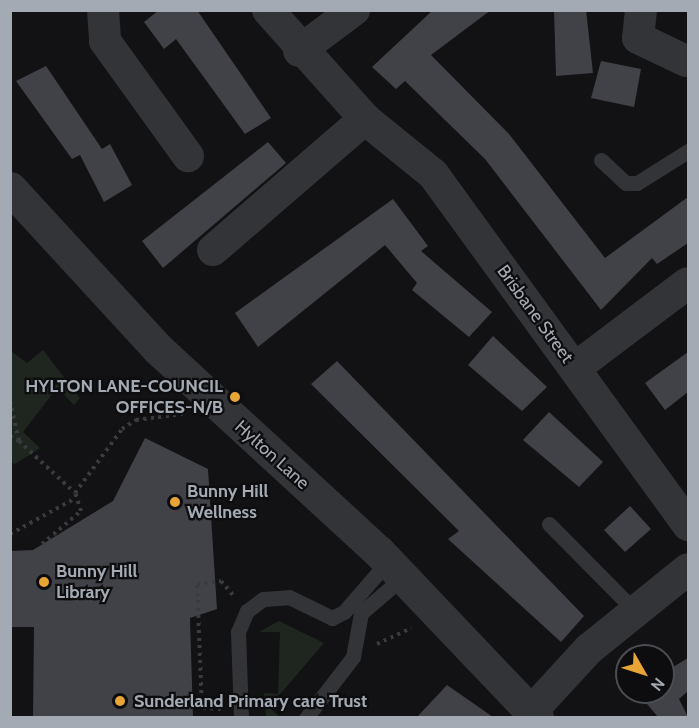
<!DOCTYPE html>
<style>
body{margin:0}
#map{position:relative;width:699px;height:728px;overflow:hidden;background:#121214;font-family:Cabin,sans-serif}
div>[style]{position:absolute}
.green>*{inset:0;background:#1f261f}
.building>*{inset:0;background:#414247}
.path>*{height:4px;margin-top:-2px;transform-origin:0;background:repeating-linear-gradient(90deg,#393b3f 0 3px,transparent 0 7.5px)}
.service>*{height:15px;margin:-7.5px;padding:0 7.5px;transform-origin:7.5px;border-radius:7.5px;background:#333438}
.minor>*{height:32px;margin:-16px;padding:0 16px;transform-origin:16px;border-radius:16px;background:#333438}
.tertiary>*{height:33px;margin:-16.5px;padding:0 16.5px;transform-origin:16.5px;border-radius:16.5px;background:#333438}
.dots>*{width:16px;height:16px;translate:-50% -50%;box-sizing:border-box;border:3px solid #0d0d0f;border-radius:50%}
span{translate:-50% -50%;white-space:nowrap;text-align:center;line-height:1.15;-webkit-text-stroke:4.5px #0d0d0f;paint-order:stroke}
.street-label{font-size:18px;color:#a4aab3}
.poi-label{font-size:18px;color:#a4aab3;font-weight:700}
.right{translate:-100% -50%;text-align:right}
.left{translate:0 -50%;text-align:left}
.frame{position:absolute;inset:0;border:12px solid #a4aab3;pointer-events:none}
.north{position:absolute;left:615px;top:644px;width:60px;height:60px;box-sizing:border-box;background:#0d0d0f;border:2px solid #494c51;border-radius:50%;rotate:129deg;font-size:16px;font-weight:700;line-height:24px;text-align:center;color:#a4aab3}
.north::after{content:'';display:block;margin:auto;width:21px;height:27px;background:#e8a536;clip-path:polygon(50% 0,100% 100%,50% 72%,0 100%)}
</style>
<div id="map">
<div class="green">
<i style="clip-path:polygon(43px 350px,80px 398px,74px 405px,57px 388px,23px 432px,40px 448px,15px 464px,10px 462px,11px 351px,27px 363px)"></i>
<i style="clip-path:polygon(279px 621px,324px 643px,269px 707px,280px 717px,266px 717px,264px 693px,278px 694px,280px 632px,259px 632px)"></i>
</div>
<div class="building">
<i style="clip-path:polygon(159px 10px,197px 10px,271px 118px,245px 134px,176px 39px,164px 49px,144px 22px)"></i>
<i style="clip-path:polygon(433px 10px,491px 10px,431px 55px,509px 134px,605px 258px,688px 197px,688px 243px,657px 264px,652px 258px,601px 310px,485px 159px,405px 81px,396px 89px,372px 67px)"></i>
<i style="clip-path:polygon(554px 10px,586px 10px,593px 73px,556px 76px)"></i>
<i style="clip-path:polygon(601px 61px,641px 69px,634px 107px,591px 98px)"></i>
<i style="clip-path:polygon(46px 66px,102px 149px,110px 144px,132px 185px,104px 202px,80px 155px,72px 159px,16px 81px)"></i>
<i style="clip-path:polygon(268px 142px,286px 163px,163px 268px,142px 241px)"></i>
<i style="clip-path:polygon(393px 199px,428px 246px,421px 251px,492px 312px,469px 337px,412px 290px,417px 283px,385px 245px,258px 347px,235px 313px)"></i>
<i style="clip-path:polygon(493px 336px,547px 387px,522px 411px,468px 365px)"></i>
<i style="clip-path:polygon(688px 352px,688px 392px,665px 410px,645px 383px)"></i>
<i style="clip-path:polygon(337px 361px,584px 616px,561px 642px,448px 539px,459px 531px,311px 384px)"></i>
<i style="clip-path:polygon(549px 412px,603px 462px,579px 487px,523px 440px)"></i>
<i style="clip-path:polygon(145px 438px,208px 469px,217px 609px,190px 618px,193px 717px,33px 717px,34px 627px,10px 627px,10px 551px,33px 550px,113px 501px)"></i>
<i style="clip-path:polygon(630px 506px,651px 529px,625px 552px,604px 530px)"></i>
<i style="clip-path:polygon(688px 658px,688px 691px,679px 699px,688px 717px,658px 717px,637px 692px,663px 692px,663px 673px)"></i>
<i style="clip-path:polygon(447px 685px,493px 717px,417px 717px)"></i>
</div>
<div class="path">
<i style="left:10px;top:401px;width:41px;rotate:77.3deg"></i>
<i style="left:19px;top:441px;width:76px;rotate:42.9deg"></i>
<i style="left:10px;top:436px;width:10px;rotate:29deg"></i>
<i style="left:10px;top:534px;width:73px;rotate:-28.7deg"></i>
<i style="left:42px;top:544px;width:51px;rotate:-40.2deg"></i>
<i style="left:81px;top:511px;width:19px;rotate:-108deg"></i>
<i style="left:75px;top:493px;width:79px;rotate:-53.7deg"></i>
<i style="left:122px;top:429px;width:17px;rotate:-33deg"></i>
<i style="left:136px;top:420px;width:47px;rotate:-7.3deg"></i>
<i style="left:377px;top:644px;width:38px;rotate:-25deg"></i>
<i style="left:221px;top:709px;width:19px;rotate:-177deg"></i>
<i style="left:202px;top:708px;width:124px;rotate:-92.3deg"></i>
<i style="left:197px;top:584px;width:24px;rotate:-7deg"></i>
<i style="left:221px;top:581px;width:18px;rotate:49deg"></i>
</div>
<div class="service">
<i style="left:601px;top:160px;width:34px;rotate:43deg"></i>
<i style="left:626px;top:183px;width:11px"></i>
<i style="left:637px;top:183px;width:60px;rotate:-32.1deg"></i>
<i style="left:549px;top:524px;width:122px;rotate:45.3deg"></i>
<i style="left:241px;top:718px;width:86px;rotate:-92deg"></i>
<i style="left:238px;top:632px;width:23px;rotate:-67deg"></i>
<i style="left:247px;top:611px;width:20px;rotate:-37deg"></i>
<i style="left:263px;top:599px;width:26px;rotate:-4deg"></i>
<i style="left:289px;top:597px;width:48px;rotate:26deg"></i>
<i style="left:332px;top:618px;width:13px;rotate:-27deg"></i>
<i style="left:344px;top:612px;width:67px;rotate:-49.2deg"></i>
<i style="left:306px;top:718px;width:77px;rotate:-52.4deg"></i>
<i style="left:353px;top:657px;width:45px;rotate:-79.7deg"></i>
<i style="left:361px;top:613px;width:55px;rotate:-40.6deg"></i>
</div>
<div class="minor">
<i style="left:103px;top:10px;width:31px;rotate:86deg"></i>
<i style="left:105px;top:41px;width:142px;rotate:54.2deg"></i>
<i style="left:268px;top:10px;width:146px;rotate:48.3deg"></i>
<i style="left:365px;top:119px;width:87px;rotate:39deg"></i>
<i style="left:433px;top:174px;width:434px;rotate:54deg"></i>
<i style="left:641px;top:10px;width:28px;rotate:96deg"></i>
<i style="left:638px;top:38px;width:53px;rotate:25.6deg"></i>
<i style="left:299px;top:51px;width:69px;rotate:-36.7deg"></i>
<i style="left:213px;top:250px;width:201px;rotate:-40.8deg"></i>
<i style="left:575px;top:368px;width:141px;rotate:-37deg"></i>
<i style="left:531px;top:712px;width:86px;rotate:-47.4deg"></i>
<i style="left:589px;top:649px;width:127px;rotate:-38.9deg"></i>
</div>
<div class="tertiary">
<i style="left:10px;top:188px;width:217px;rotate:47.4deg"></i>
<i style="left:157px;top:348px;width:300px;rotate:42.6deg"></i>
<i style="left:378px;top:551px;width:231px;rotate:46.4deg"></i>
</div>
<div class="dots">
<i style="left:235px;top:397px;background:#e8a536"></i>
<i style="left:175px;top:502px;background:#e8a536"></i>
<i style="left:44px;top:582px;background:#e8a536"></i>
<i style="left:120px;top:701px;background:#e8a536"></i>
</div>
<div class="street-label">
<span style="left:535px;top:314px;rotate:54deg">Brisbane Street</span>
<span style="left:272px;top:455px;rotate:42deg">Hylton Lane</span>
</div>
<div class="poi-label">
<span class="right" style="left:223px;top:397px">HYLTON LANE-COUNCIL<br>OFFICES-N/B</span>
<span class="left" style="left:187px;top:502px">Bunny Hill<br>Wellness</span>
<span class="left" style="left:56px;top:582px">Bunny Hill<br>Library</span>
<span class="left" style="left:134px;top:701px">Sunderland Primary care Trust</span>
</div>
<div class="frame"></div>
<div class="north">N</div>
</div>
